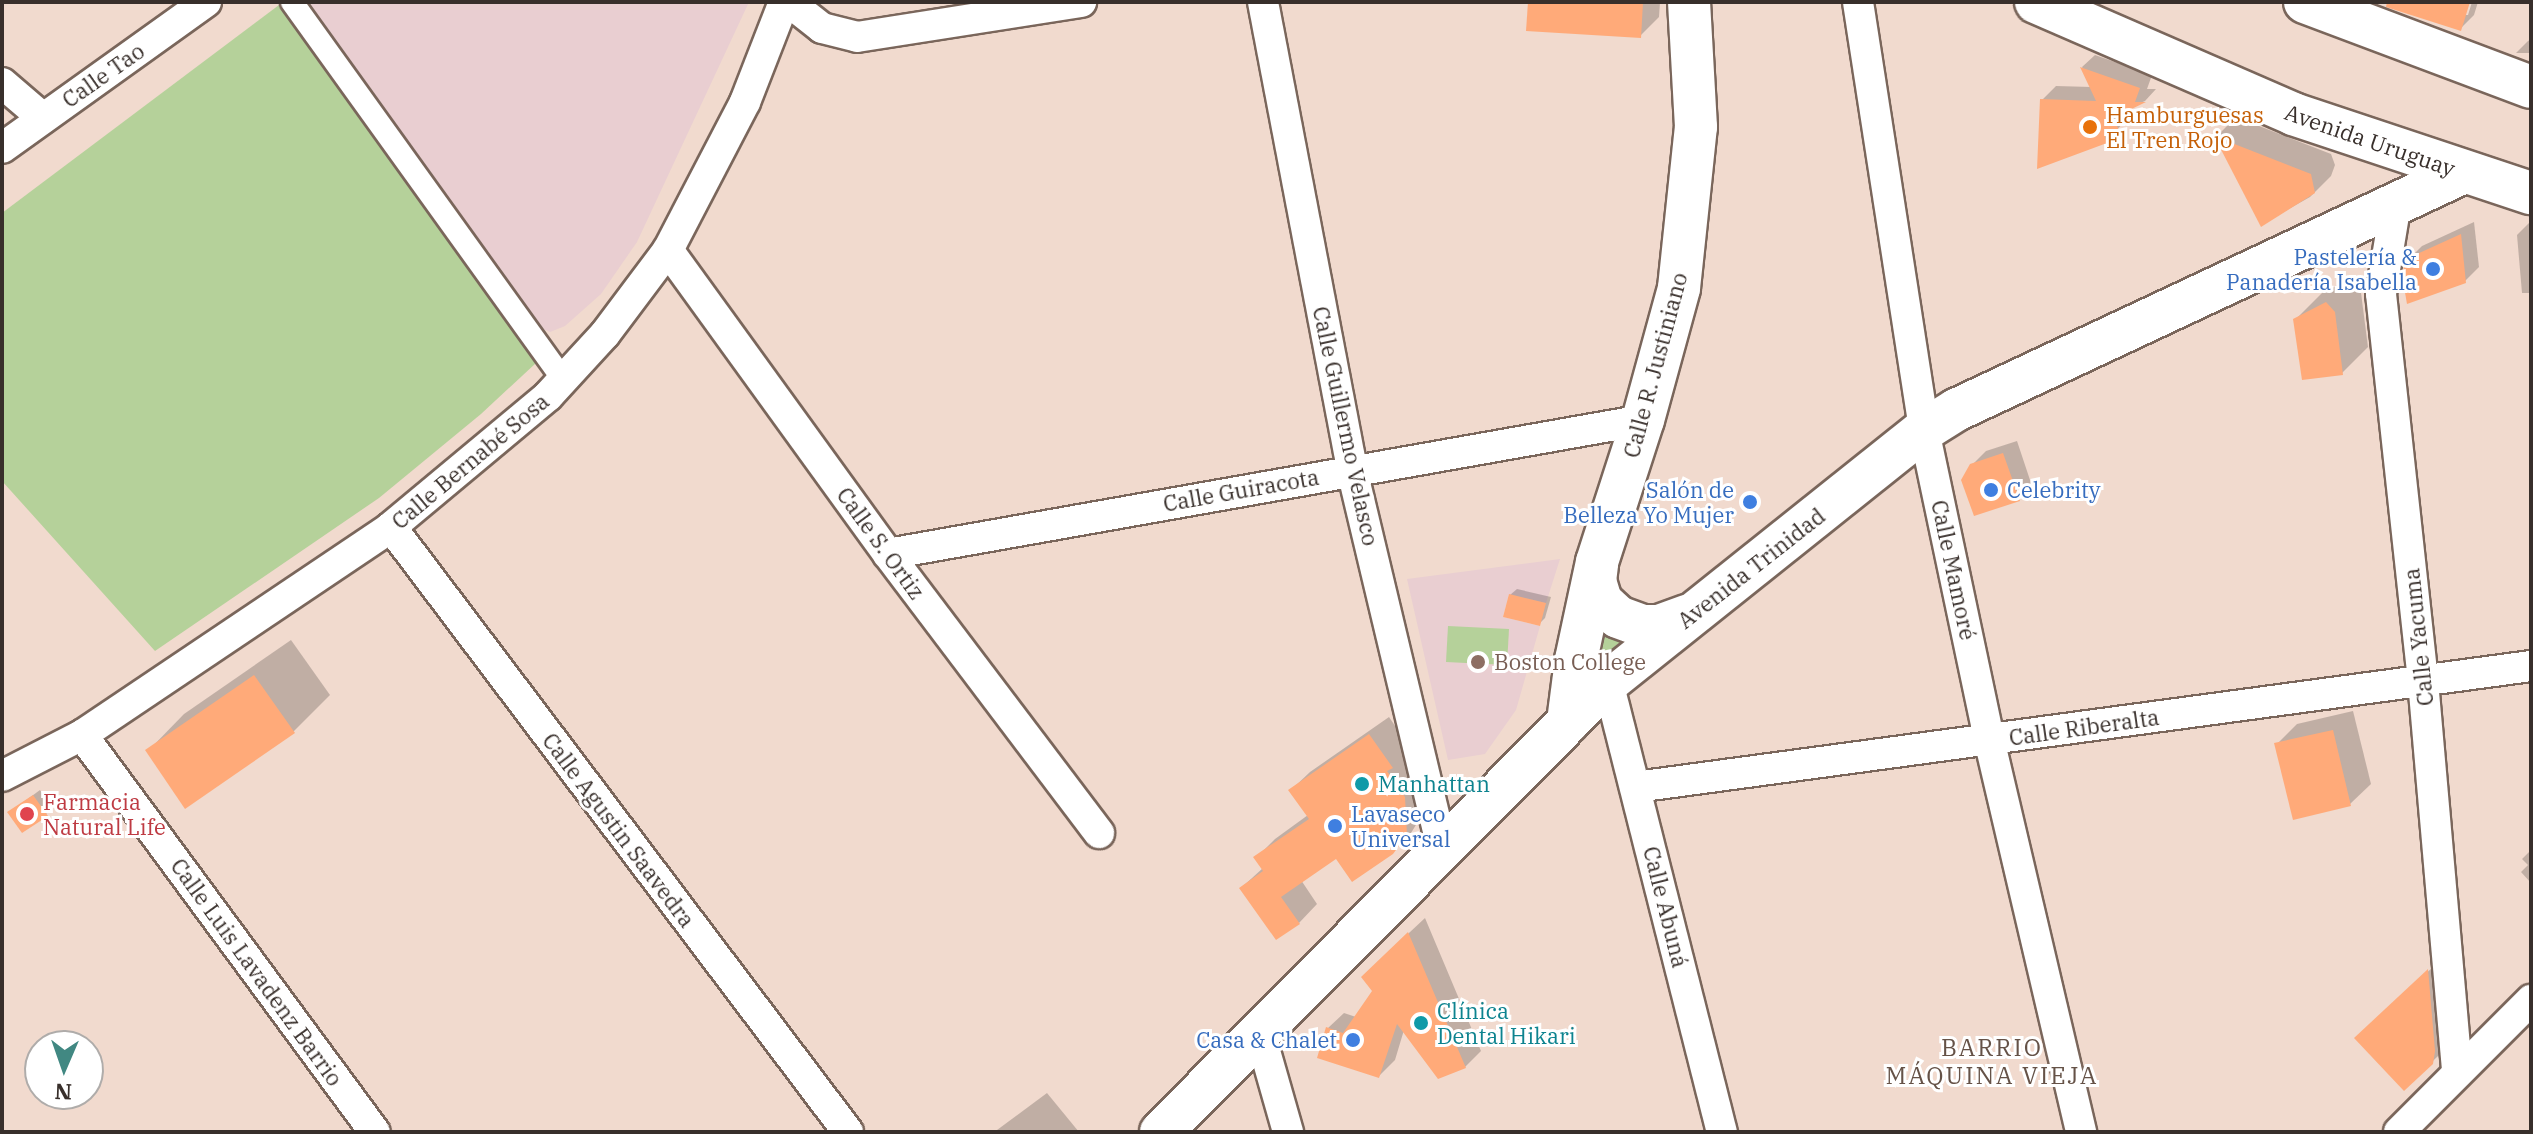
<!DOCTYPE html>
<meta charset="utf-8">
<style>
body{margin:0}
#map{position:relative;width:2533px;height:1134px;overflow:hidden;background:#f1dace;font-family:"IBM Plex Serif",serif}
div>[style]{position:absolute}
.education>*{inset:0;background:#e9ced1}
.green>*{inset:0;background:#b5d19a}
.shadow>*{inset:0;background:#0003}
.building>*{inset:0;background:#ffaa79}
.roads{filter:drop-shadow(2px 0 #7a665b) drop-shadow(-2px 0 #7a665b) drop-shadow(0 2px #7a665b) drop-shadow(0 -2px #7a665b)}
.pedestrian>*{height:22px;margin:-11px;padding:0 11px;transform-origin:11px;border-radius:11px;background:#fff}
.minor>*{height:30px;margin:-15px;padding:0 15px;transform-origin:15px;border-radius:15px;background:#fff}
.secondary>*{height:42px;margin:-21px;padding:0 21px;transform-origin:21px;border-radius:21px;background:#fff}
.dots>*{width:22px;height:22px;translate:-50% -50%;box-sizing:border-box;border:4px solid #fff;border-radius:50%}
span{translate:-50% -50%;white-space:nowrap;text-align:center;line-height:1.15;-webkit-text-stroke:6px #fff;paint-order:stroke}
.street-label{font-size:22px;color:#382f2b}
.food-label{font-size:22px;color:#c56008}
.left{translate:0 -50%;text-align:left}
.shop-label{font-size:22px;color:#366cbe}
.right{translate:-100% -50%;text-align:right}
.education-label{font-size:22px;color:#785e54}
.culture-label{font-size:22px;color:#0d838f}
.health-label{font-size:22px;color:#be3a42}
.neighbourhood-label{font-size:24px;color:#655247;letter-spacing:2px}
.frame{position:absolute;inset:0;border:4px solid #382f2b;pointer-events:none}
.north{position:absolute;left:24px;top:1030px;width:80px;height:80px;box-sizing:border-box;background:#fff;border:2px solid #afacaa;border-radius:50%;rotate:182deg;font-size:22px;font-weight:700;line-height:32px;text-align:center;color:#382f2b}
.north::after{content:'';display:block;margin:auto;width:28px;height:36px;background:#418882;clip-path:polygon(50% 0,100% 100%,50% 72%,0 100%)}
</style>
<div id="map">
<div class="education">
<i style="clip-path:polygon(305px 2px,749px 2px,637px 242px,601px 294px,565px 326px,550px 332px,538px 327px)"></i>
<i style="clip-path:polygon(1560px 559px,1546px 603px,1509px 594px,1503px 617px,1540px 626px,1516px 710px,1485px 754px,1448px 760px,1407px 579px)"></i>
</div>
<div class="green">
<i style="clip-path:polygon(279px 5px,536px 363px,481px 414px,379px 498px,155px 651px,2px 481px,2px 213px)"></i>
<i style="clip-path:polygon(1609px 621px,1629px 634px,1600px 660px,1596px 656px)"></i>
<i style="clip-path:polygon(1448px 626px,1509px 629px,1507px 665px,1446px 662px)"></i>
</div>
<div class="shadow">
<i style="clip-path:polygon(1530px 2px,1660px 2px,1659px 17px,1640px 36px)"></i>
<i style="clip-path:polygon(2436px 2px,2468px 2px,2464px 15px,2468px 15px,2472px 2px,2478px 2px,2474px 15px,2461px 28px)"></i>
<i style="clip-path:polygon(2531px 39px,2531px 53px,2516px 53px,2528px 41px)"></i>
<i style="clip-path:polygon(2095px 55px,2152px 75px,2147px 89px,2156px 89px,2145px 101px,2128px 108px,2131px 115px,2106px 141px,2039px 166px,2042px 100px,2056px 86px,2092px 87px,2082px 67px)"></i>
<i style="clip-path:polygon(2236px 117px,2331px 154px,2335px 165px,2331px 176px,2310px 197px,2262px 224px,2216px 137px)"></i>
<i style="clip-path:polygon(2531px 221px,2531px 293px,2522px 293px,2517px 235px)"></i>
<i style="clip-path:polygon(2474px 222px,2479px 267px,2465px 281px,2408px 260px,2422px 246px)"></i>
<i style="clip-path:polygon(2354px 277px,2360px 285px,2368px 347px,2342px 373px,2295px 320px,2322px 293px)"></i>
<i style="clip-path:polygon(2017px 441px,2032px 486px,2019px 499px,1972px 465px,1986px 451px)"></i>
<i style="clip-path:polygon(1517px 589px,1551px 597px,1545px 618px,1539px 624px,1510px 595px)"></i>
<i style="clip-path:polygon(291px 640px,330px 695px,293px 732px,148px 751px,184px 714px)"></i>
<i style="clip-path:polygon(2353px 711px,2371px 784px,2350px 804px,2277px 744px,2297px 724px)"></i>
<i style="clip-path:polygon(1389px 717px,1410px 748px,1427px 807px,1411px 833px,1391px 852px,1337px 856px,1301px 880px,1317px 904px,1299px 923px,1241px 888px,1263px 868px,1256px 858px,1275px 839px,1308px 815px,1291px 790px,1310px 772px)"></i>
<i style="clip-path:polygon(40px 790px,52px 808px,46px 814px,10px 812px)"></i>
<i style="clip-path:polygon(2531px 850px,2531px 883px,2521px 872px,2528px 865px,2522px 859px)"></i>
<i style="clip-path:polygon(1425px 918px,1481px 1051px,1465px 1067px,1404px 1030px,1395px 1060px,1379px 1076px,1328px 1028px,1344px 1013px,1356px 1017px,1374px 991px,1379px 961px)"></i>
<i style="clip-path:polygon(2434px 966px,2441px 1043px,2438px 1056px,2405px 1088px,2357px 1038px)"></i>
<i style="clip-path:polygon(1047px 1093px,1079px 1132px,996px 1132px,997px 1130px)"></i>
</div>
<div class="building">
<i style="clip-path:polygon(1528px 2px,1643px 2px,1641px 38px,1526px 31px)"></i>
<i style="clip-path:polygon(2387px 2px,2470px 2px,2461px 31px,2386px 7px)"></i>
<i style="clip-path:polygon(2080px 67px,2140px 88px,2135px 102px,2146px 102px,2113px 118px,2119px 130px,2105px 137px,2107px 143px,2037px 169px,2040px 99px,2096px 101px)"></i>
<i style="clip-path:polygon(2214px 136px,2311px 174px,2315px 193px,2261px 227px)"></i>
<i style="clip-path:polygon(2461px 234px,2466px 283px,2407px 304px,2402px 275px,2406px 259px)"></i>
<i style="clip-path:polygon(2326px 302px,2335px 312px,2343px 375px,2302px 380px,2293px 319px)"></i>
<i style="clip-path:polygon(2003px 453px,2020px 501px,1974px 516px,1961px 480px,1970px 464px)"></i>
<i style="clip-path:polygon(1509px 594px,1546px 603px,1540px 626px,1503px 617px)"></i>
<i style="clip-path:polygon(254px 675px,295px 733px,185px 809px,145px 750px)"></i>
<i style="clip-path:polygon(2333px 730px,2351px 806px,2293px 820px,2274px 743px)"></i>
<i style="clip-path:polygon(1369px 734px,1393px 768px,1387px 771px,1405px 797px,1407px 835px,1393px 854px,1352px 882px,1336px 859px,1281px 897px,1300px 924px,1276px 940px,1239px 888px,1263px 871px,1253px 857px,1309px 819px,1288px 790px)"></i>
<i style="clip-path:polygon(33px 795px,48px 816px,22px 833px,7px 812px)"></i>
<i style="clip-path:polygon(1408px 932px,1466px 1068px,1438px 1079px,1397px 1024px,1379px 1078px,1317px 1058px,1326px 1027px,1343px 1033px,1372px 991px,1361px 977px)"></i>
<i style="clip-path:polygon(2428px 969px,2435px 1051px,2433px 1064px,2404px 1091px,2354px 1038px)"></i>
</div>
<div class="roads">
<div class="pedestrian">
<i style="left:292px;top:2px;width:466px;rotate:54.3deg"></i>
</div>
<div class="minor">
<i style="left:789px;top:2px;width:42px;rotate:38.2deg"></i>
<i style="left:822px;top:28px;width:36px;rotate:14deg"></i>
<i style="left:857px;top:37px;width:227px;rotate:-8.9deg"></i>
<i style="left:1263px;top:2px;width:476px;rotate:79.2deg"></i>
<i style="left:1352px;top:470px;width:388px;rotate:76.6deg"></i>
<i style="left:1858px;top:2px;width:433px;rotate:81.2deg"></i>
<i style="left:1924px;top:430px;width:316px;rotate:78.1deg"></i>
<i style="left:1989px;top:739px;width:404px;rotate:76.8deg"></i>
<i style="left:2px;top:83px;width:54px;rotate:40.5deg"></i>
<i style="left:2px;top:148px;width:251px;rotate:-35.6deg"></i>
<i style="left:2396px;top:203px;width:92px;rotate:99.4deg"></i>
<i style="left:2381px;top:294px;width:389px;rotate:83.8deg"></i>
<i style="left:2423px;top:681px;width:393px;rotate:85deg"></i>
<i style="left:668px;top:250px;width:375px;rotate:54.1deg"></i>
<i style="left:888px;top:554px;width:350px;rotate:52.9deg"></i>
<i style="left:391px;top:527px;width:758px;rotate:52.93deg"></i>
<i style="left:888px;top:554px;width:767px;rotate:-10.06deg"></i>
<i style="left:1608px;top:682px;width:464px;rotate:75.8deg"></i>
<i style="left:82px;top:735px;width:493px;rotate:53.6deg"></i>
<i style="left:2px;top:776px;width:90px;rotate:-27.1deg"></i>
<i style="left:82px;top:735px;width:372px;rotate:-33.9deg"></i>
<i style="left:391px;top:527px;width:204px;rotate:-39.8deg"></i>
<i style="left:548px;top:396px;width:84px;rotate:-47.4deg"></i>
<i style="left:605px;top:334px;width:105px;rotate:-53.1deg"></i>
<i style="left:668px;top:250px;width:167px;rotate:-62.5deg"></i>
<i style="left:745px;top:102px;width:107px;rotate:-68.7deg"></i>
<i style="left:1636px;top:787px;width:903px;rotate:-7.7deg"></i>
<i style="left:1259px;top:1030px;width:106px;rotate:74.1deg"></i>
<i style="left:2399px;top:1132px;width:187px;rotate:-45deg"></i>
</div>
<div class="secondary">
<i style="left:2036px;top:2px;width:280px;rotate:23.5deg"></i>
<i style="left:2293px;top:114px;width:251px;rotate:18.4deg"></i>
<i style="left:2305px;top:2px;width:241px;rotate:20.6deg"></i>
<i style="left:1597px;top:565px;width:16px;rotate:97deg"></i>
<i style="left:1595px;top:581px;width:21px;rotate:73deg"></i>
<i style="left:1601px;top:601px;width:23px;rotate:43deg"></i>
<i style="left:1618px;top:617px;width:27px;rotate:20deg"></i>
<i style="left:1643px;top:626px;width:16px"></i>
<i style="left:1659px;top:626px;width:30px;rotate:-20deg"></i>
<i style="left:1568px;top:722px;width:63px;rotate:-82.6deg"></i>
<i style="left:1576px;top:660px;width:100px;rotate:-77.9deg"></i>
<i style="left:1597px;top:562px;width:149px;rotate:-72.1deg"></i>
<i style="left:1643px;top:420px;width:137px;rotate:-74.7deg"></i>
<i style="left:1679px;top:288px;width:162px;rotate:-84deg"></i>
<i style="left:1696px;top:127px;width:125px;rotate:-93.2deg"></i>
<i style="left:1161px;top:1132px;width:634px;rotate:-45.19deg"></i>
<i style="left:1608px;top:682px;width:404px;rotate:-38.6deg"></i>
<i style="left:1924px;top:430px;width:38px;rotate:-32deg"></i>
<i style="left:1956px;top:410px;width:559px;rotate:-25.1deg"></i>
</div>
</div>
<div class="dots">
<i style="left:2090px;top:127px;background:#e8710a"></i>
<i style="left:2433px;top:269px;background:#3f7fe0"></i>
<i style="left:1991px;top:490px;background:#3f7fe0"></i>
<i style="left:1750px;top:502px;background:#3f7fe0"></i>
<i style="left:1478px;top:662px;background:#8d6e63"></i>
<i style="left:1362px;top:784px;background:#0f9aa8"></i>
<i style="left:27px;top:814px;background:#e0444e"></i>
<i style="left:1335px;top:826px;background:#3f7fe0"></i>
<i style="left:1421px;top:1023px;background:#0f9aa8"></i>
<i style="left:1353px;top:1040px;background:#3f7fe0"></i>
</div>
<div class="street-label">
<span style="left:103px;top:75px;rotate:-35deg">Calle Tao</span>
<span style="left:2370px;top:140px;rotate:19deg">Avenida Uruguay</span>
<span style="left:1655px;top:365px;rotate:-75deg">Calle R. Justiniano</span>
<span style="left:1346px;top:426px;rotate:78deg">Calle Guillermo Velasco</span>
<span style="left:470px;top:461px;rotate:-40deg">Calle Bernabé Sosa</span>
<span style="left:1241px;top:490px;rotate:-10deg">Calle Guiracota</span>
<span style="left:881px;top:543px;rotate:54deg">Calle S. Ortiz</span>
<span style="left:1751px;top:568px;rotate:-38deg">Avenida Trinidad</span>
<span style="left:1954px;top:570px;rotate:78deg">Calle Mamoré</span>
<span style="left:2418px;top:637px;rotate:-96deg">Calle Yacuma</span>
<span style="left:2084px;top:727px;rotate:-8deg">Calle Riberalta</span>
<span style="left:619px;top:830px;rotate:53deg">Calle Agustin Saavedra</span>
<span style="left:1666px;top:907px;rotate:76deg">Calle Abuná</span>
<span style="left:257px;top:972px;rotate:54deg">Calle Luis Lavadenz Barrio</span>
</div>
<div class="food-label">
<span class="left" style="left:2106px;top:127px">Hamburguesas<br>El Tren Rojo</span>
</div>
<div class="shop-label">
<span class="right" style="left:2417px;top:269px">Pastelería &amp;<br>Panadería Isabella</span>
<span class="right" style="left:1734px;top:502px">Salón de<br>Belleza Yo Mujer</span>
<span class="left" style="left:2007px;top:490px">Celebrity</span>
<span class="left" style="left:1351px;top:826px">Lavaseco<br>Universal</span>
<span class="right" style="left:1337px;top:1040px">Casa &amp; Chalet</span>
</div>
<div class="education-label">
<span class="left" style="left:1494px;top:662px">Boston College</span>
</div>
<div class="culture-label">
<span class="left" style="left:1378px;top:784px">Manhattan</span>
<span class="left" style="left:1437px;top:1023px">Clínica<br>Dental Hikari</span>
</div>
<div class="health-label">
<span class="left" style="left:43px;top:814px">Farmacia<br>Natural Life</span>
</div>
<div class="neighbourhood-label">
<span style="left:1992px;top:1062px">BARRIO<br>MÁQUINA VIEJA</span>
</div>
<div class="frame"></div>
<div class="north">N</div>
</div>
